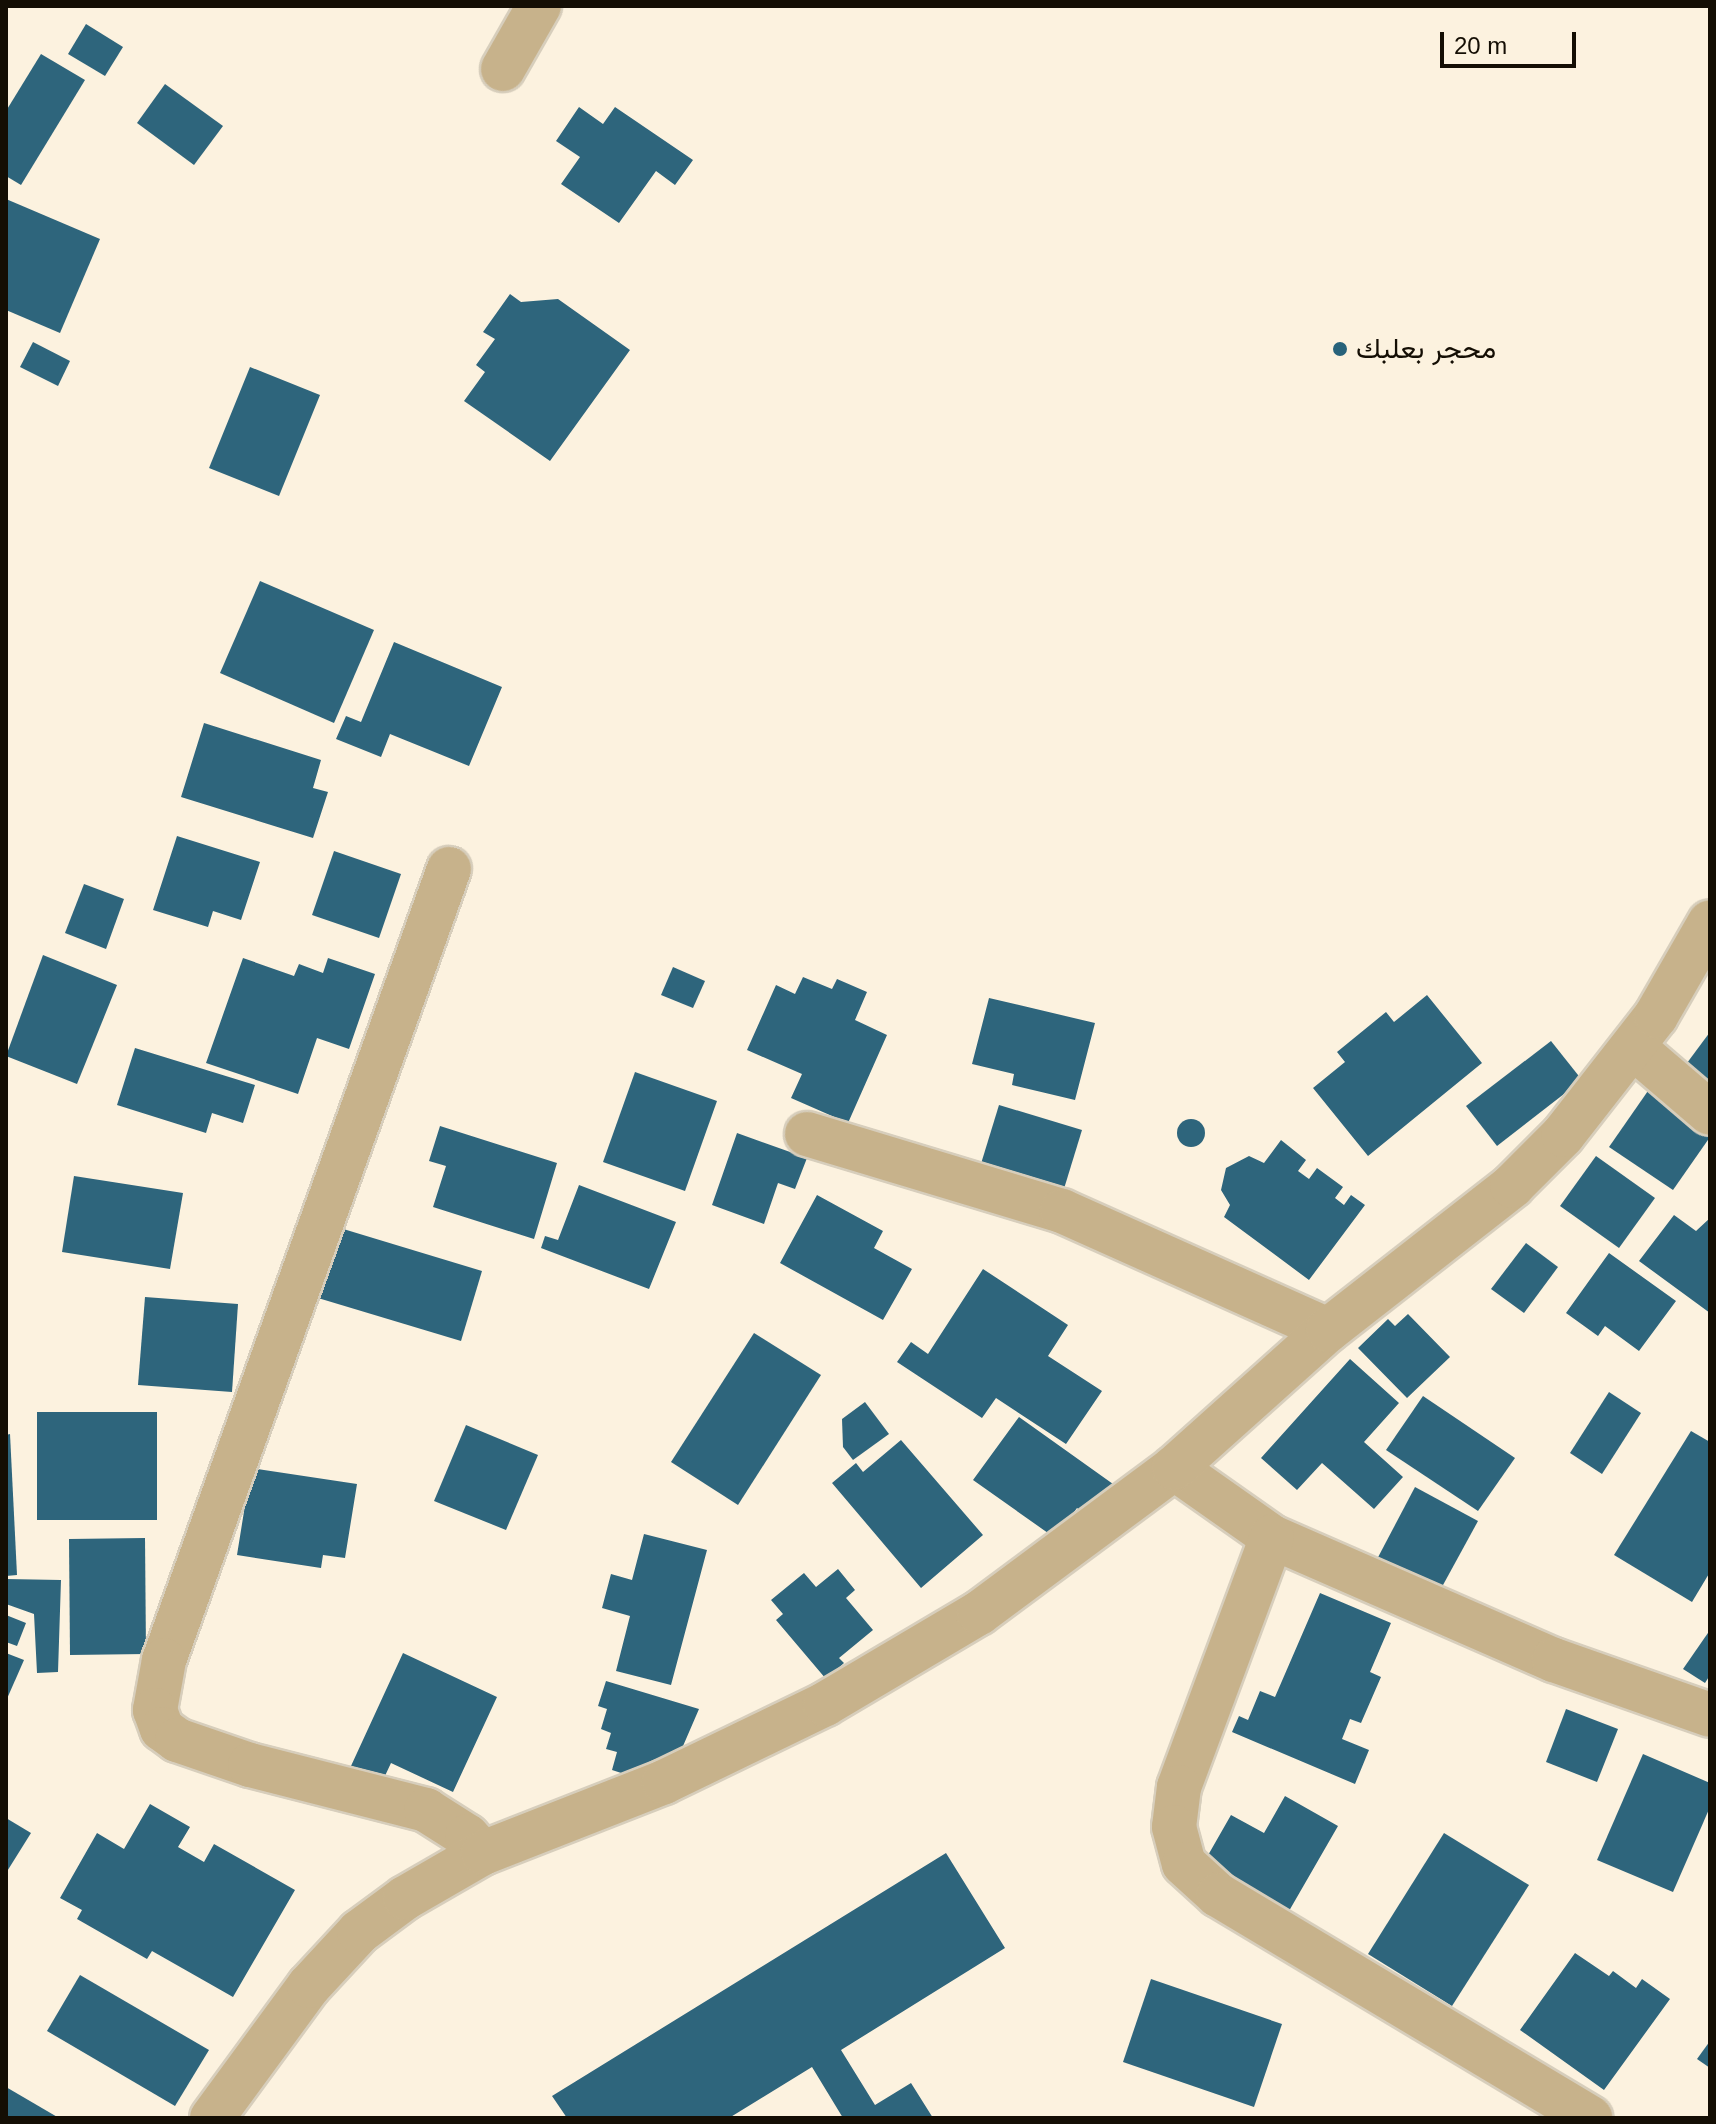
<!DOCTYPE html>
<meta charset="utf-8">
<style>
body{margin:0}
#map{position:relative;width:1716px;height:2124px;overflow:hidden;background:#fcf2df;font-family:Helvetica,Vazirmatn,sans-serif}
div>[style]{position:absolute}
.building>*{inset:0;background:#2e657c}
.round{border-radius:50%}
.roads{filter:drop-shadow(2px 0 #d7cebc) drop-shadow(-2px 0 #d7cebc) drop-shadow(0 2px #d7cebc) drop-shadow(0 -2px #d7cebc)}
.minor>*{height:44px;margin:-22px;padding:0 22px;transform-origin:22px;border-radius:22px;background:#c7b28b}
.dots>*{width:22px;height:22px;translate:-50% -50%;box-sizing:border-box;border:4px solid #fcf2df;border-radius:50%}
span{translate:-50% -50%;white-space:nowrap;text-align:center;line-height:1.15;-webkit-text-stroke:8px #fcf2df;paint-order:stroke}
.poi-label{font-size:28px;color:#140e04}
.left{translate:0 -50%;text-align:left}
.frame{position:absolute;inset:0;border:8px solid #140e04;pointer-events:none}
.scale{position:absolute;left:1440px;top:32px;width:136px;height:36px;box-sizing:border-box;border:4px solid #140e04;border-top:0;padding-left:10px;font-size:24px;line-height:28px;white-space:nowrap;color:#140e04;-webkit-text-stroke:6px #fcf2df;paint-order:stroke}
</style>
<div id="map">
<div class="building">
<i style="clip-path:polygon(86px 24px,123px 47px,105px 76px,68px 54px)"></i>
<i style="clip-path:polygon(41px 54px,85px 80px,21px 185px,6px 176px,6px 111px)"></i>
<i style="clip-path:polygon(165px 84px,223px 126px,194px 165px,137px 123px)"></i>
<i style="clip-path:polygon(579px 107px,603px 124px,615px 107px,693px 160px,675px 185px,656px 171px,619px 223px,561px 184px,580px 157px,556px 141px)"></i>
<i style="clip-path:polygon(6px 199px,100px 239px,60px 333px,6px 310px)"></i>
<i style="clip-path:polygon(510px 294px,521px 302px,558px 299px,630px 350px,550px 461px,464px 401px,485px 372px,476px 365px,495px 339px,483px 332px)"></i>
<i style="clip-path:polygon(33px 342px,70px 361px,58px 386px,20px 367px)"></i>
<i style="clip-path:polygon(250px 367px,320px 395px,279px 496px,209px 468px)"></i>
<i style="clip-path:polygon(260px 581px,374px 630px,334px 723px,220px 673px)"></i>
<i style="clip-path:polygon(394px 642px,502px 687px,469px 766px,390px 734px,381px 757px,336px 739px,346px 716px,361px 722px)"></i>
<i style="clip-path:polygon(204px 723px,321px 760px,313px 788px,328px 792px,313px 838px,181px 797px)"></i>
<i style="clip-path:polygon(177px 836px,260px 862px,241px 920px,213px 911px,208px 927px,153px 910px)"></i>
<i style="clip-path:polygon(334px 851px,401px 874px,379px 938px,312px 915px)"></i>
<i style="clip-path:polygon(84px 884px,124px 899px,106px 949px,65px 933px)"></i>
<i style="clip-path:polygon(43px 955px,117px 985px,77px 1084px,6px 1056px)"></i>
<i style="clip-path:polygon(243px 958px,294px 976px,299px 964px,323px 973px,328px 958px,375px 974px,349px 1049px,317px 1038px,298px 1094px,206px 1063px)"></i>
<i style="clip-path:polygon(673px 967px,705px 981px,693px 1008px,661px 995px)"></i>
<i style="clip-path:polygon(803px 977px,832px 989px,837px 979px,867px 992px,855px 1020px,887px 1035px,848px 1123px,791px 1098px,802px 1074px,747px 1050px,776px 985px,795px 994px)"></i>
<i style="clip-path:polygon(1427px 995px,1482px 1063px,1368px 1156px,1313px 1088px,1345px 1062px,1337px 1052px,1386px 1012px,1394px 1022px)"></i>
<i style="clip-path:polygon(989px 998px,1095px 1023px,1075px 1100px,1012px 1085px,1014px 1074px,972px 1064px)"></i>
<i style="clip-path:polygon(1710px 1032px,1710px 1081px,1687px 1063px)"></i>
<i style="clip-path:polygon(1551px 1041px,1582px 1080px,1497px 1146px,1466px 1106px)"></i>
<i style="clip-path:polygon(135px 1048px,255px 1085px,243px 1123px,212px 1113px,206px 1133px,117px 1105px)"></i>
<i style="clip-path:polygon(635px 1072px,717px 1101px,685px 1191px,603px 1162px)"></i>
<i style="clip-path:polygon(1650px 1088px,1710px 1129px,1710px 1137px,1673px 1190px,1609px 1147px)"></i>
<i style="clip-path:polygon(999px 1105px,1082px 1130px,1063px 1192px,980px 1167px)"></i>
<i class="round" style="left:1177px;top:1119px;width:28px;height:28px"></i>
<i style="clip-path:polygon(440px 1126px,557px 1163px,534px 1239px,433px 1207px,446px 1166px,429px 1161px)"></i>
<i style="clip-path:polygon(737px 1133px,807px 1158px,795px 1189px,778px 1183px,764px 1224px,712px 1205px)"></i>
<i style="clip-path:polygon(1281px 1140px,1306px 1160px,1298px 1171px,1309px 1179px,1317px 1168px,1343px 1187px,1335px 1198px,1344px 1205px,1351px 1195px,1365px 1205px,1309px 1280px,1224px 1217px,1230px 1205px,1221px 1190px,1226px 1168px,1249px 1156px,1264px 1163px)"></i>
<i style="clip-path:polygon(1596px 1156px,1655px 1198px,1619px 1248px,1560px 1206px)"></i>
<i style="clip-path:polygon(74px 1176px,183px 1193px,170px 1269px,62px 1252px)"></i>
<i style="clip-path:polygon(579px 1185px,676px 1222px,649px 1289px,541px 1248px,545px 1236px,558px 1240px)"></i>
<i style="clip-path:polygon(817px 1195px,883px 1231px,874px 1248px,912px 1269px,883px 1320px,780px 1263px)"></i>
<i style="clip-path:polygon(1674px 1215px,1696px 1231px,1710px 1218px,1710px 1313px,1639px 1261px)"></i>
<i style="clip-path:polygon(340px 1228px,482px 1271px,461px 1341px,318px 1298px)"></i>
<i style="clip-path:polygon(1526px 1243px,1558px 1267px,1524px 1313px,1491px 1289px)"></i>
<i style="clip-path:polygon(1609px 1253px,1676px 1301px,1639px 1351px,1605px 1326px,1598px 1336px,1566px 1313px)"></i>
<i style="clip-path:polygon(983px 1269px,1068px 1325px,1048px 1356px,1102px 1391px,1066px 1444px,996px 1398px,982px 1418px,897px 1362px,911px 1342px,928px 1354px)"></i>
<i style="clip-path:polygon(145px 1297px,238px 1304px,232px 1392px,138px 1385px)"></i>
<i style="clip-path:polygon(1408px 1314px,1450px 1357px,1407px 1398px,1358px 1348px,1388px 1319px,1395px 1326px)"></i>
<i style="clip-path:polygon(754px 1333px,821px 1375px,738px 1505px,671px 1462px)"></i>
<i style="clip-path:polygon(1350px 1359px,1399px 1403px,1364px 1442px,1403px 1477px,1374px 1509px,1322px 1463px,1297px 1490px,1261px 1458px)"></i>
<i style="clip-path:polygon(1609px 1392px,1641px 1413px,1602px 1474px,1570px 1453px)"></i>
<i style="clip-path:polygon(1423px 1396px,1515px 1458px,1478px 1511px,1386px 1450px)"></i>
<i style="clip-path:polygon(865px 1402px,889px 1434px,853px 1460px,843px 1447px,842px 1419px)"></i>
<i style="clip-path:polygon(37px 1412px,157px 1412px,157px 1520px,37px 1520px)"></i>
<i style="clip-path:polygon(1019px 1417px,1113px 1484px,1089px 1517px,1077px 1508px,1055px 1538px,973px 1480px)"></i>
<i style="clip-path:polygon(466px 1425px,538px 1455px,506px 1530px,434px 1501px)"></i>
<i style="clip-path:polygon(1691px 1431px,1710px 1442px,1710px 1572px,1692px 1602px,1614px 1555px)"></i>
<i style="clip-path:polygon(10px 1434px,17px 1575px,6px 1576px,6px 1435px)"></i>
<i style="clip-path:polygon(901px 1440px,983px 1535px,921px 1588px,832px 1483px,856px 1463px,863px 1472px)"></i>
<i style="clip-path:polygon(251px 1468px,357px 1484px,345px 1558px,323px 1555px,321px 1568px,237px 1555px)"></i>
<i style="clip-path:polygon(1415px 1487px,1478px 1521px,1437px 1596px,1375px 1563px)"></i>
<i style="clip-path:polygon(644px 1534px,707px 1550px,671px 1685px,616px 1671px,630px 1616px,602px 1608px,611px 1574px,632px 1580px)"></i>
<i style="clip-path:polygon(145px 1538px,146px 1654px,70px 1655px,69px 1539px)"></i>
<i style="clip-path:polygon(838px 1569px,855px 1590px,846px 1598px,873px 1630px,839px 1658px,844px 1663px,826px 1679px,776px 1620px,783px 1614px,771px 1600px,804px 1573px,816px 1587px)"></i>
<i style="clip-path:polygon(6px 1579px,61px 1580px,58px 1672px,37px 1673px,34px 1614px,6px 1604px)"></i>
<i style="clip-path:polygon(1320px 1593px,1391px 1623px,1370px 1672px,1381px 1677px,1361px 1723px,1350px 1719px,1342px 1739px,1369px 1750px,1355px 1784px,1232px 1732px,1239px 1716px,1248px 1720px,1260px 1691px,1275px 1697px)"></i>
<i style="clip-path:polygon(6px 1615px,26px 1623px,17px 1646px,6px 1642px)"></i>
<i style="clip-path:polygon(1710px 1630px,1710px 1675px,1705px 1683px,1683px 1669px)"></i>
<i style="clip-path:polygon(6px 1653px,24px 1660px,6px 1701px)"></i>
<i style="clip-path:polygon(403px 1653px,497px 1697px,453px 1792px,391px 1763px,377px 1793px,345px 1779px)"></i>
<i style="clip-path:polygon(606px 1681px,699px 1709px,680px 1753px,674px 1752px,669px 1768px,649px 1782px,612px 1770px,617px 1752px,606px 1749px,611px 1733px,601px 1729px,607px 1709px,598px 1706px)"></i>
<i style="clip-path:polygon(1566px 1709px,1618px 1729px,1597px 1782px,1546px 1762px)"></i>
<i style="clip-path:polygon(1643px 1754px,1710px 1783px,1710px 1807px,1673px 1892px,1597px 1860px)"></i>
<i style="clip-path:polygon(1285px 1796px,1338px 1826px,1289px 1911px,1203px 1864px,1231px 1815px,1264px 1833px)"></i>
<i style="clip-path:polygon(150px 1804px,190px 1827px,178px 1847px,204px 1862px,214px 1844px,295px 1890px,233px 1997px,152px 1951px,147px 1959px,77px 1919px,82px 1910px,60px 1898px,97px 1833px,124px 1849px)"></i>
<i style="clip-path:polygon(6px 1818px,31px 1833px,6px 1873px)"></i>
<i style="clip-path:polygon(1444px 1833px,1529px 1885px,1452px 2006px,1368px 1954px)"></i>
<i style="clip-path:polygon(946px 1853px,1005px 1948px,841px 2050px,875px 2105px,911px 2083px,933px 2118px,843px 2118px,812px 2067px,729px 2118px,567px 2118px,552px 2096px)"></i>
<i style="clip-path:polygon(1575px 1953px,1609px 1976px,1613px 1971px,1636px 1988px,1642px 1979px,1670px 1999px,1604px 2090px,1520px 2030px)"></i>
<i style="clip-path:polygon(80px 1975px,209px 2050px,175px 2106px,47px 2031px)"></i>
<i style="clip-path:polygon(1151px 1979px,1282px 2024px,1254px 2107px,1123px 2062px)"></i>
<i style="clip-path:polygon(1710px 2041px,1710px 2068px,1697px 2059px)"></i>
<i style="clip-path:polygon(6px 2087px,59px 2118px,6px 2118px)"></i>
</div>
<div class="roads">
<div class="minor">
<i style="left:503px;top:69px;width:73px;rotate:-60.3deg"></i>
<i style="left:449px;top:869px;width:841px;rotate:109.81deg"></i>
<i style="left:164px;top:1660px;width:51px;rotate:100.2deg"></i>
<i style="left:155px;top:1710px;width:20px;rotate:70deg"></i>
<i style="left:162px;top:1729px;width:19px;rotate:36deg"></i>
<i style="left:177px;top:1740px;width:77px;rotate:18.9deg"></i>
<i style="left:250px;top:1765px;width:182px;rotate:14.3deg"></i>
<i style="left:426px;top:1810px;width:49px;rotate:32.4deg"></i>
<i style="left:467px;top:1836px;width:23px;rotate:47deg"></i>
<i style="left:1633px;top:1047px;width:101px;rotate:40.6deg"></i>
<i style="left:807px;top:1134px;width:266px;rotate:16.8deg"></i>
<i style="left:1062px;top:1211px;width:291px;rotate:24.1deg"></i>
<i style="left:1174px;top:1468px;width:120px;rotate:35.1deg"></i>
<i style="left:1272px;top:1537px;width:308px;rotate:23.6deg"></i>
<i style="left:1554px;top:1660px;width:165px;rotate:19.4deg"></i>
<i style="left:1272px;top:1537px;width:267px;rotate:110.4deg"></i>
<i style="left:1179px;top:1787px;width:40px;rotate:97.1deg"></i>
<i style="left:1174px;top:1827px;width:38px;rotate:75deg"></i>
<i style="left:1184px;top:1864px;width:46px;rotate:42.4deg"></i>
<i style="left:1218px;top:1895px;width:434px;rotate:30.9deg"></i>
<i style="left:212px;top:2118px;width:164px;rotate:-53.7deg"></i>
<i style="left:309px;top:1986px;width:74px;rotate:-47.2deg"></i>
<i style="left:359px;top:1932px;width:57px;rotate:-36.5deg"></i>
<i style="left:405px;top:1898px;width:90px;rotate:-30deg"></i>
<i style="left:483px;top:1853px;width:194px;rotate:-21.4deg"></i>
<i style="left:664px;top:1782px;width:179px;rotate:-25.8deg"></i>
<i style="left:825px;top:1704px;width:179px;rotate:-30.6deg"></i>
<i style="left:979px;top:1613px;width:243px;rotate:-36.6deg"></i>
<i style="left:1174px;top:1468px;width:207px;rotate:-41.9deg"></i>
<i style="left:1328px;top:1330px;width:234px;rotate:-38deg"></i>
<i style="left:1512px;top:1186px;width:72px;rotate:-45deg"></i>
<i style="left:1563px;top:1135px;width:151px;rotate:-52deg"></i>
<i style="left:1656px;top:1016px;width:108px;rotate:-60.1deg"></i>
</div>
</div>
<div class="dots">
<i style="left:1340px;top:349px;background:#27627a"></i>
</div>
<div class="poi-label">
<span class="left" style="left:1356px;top:349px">محجر بعلبك</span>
</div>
<div class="frame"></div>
<div class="scale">20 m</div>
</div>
